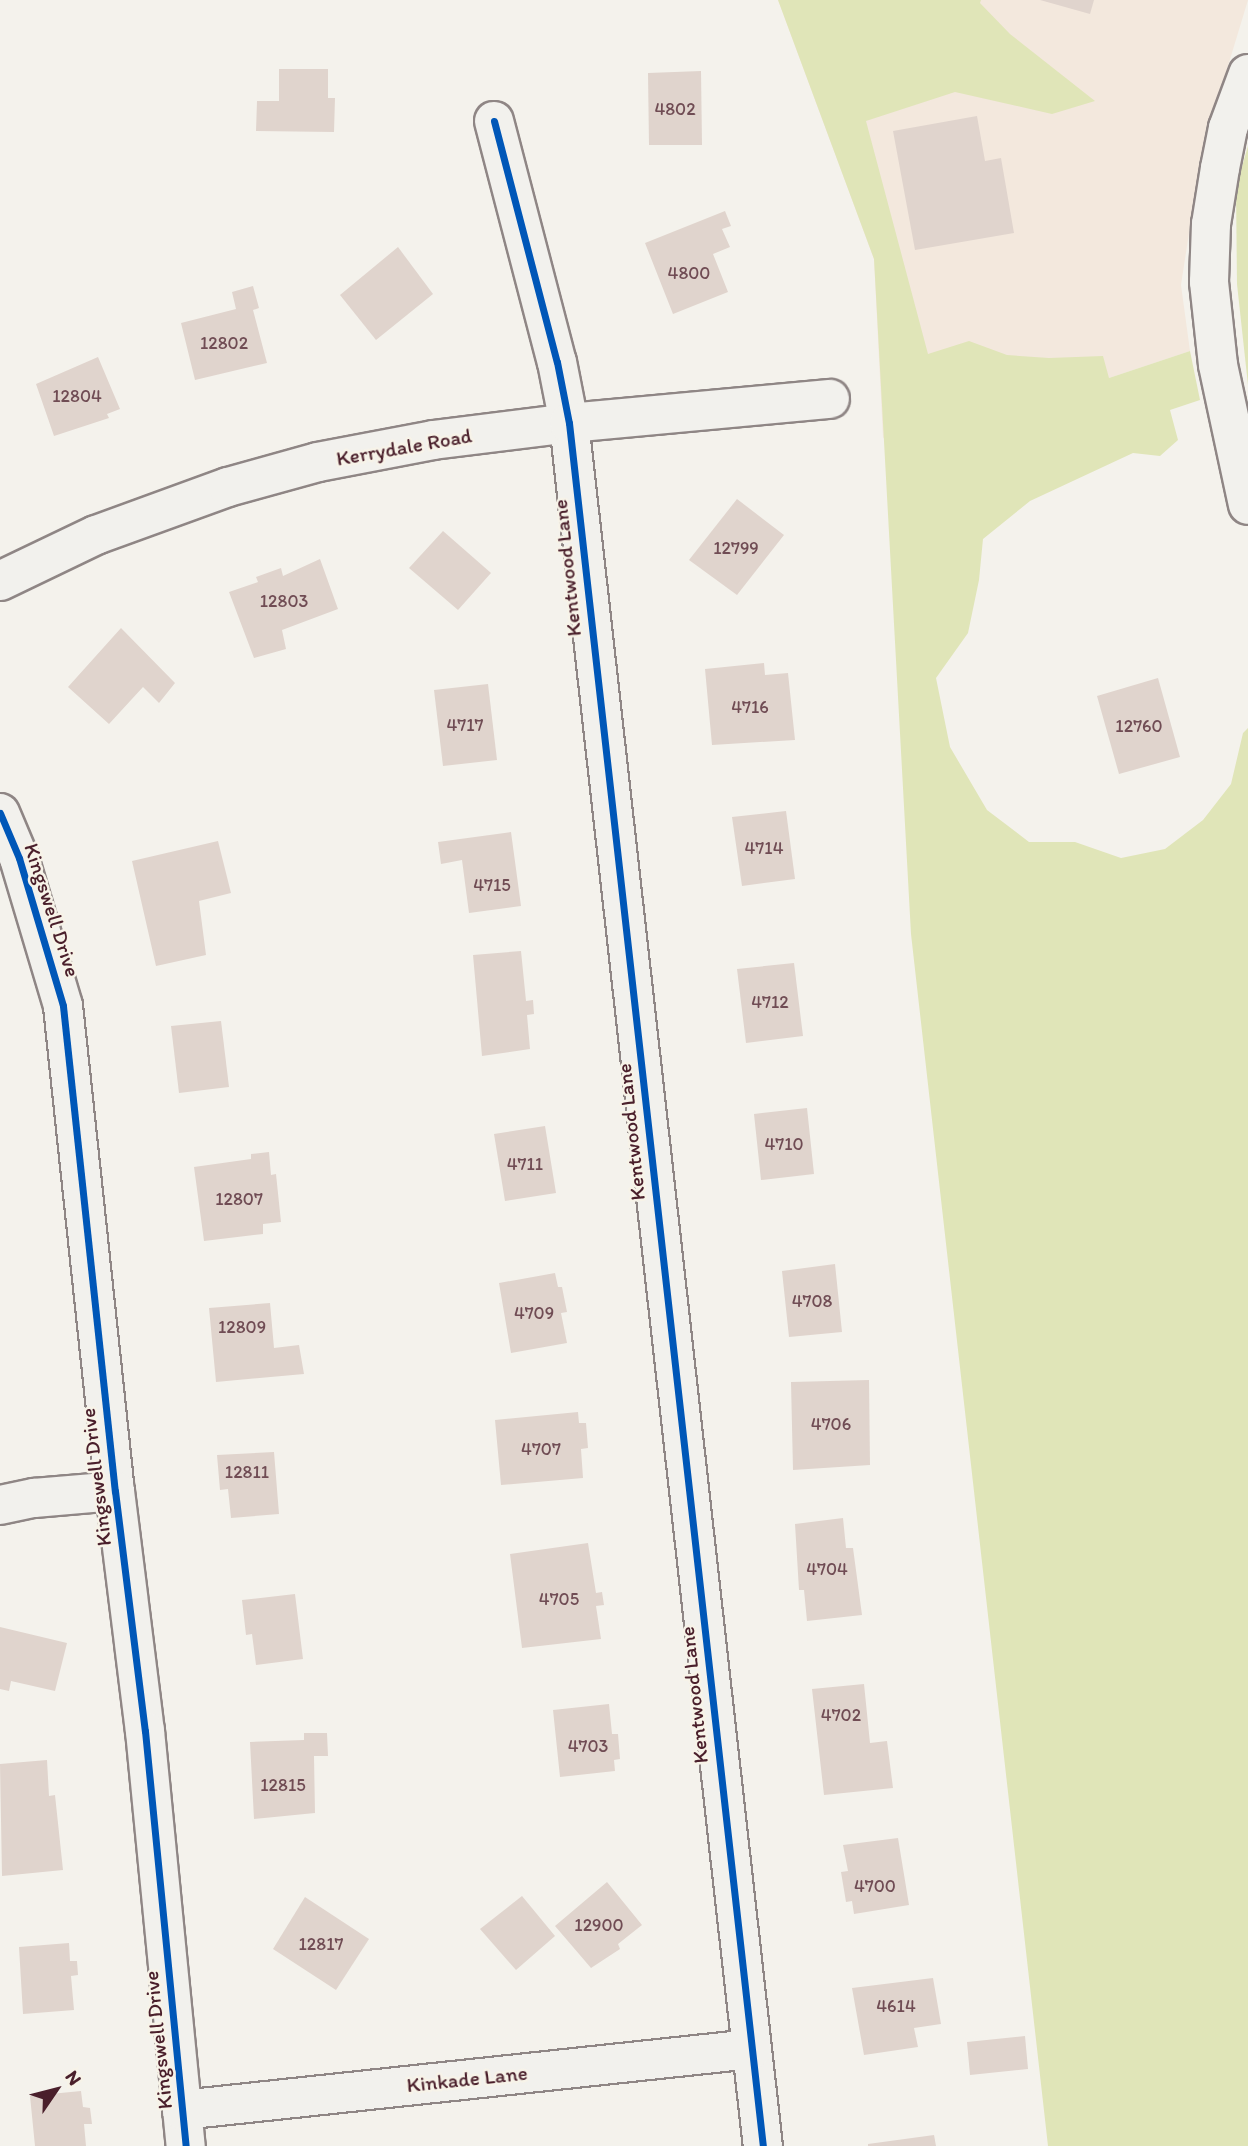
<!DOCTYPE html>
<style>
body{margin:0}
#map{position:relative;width:1248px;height:2146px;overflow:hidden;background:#f4f2ec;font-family:Itim,sans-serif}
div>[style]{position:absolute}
.built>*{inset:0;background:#f3e8dd}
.green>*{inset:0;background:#e0e5b8}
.building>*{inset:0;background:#e0d4cd}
.roads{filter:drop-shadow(2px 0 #8f8685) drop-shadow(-2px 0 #8f8685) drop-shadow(0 2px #8f8685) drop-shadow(0 -2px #8f8685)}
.minor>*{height:38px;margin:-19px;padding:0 19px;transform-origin:19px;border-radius:19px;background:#f2f1ed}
.cycleway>*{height:7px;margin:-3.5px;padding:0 3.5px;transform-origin:3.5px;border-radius:3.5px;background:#0057b8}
span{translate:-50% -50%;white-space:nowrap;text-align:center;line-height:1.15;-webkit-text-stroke:5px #f7f3e8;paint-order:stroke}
.number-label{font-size:18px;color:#704c54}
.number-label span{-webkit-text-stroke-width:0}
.street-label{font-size:21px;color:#4a1f2b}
.north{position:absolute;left:21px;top:2055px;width:70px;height:70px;-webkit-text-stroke:5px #f7f3e8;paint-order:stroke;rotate:55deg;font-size:19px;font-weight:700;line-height:28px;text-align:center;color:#4a1f2b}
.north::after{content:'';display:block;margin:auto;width:24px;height:32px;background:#4a1f2b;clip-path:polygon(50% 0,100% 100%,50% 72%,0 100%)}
</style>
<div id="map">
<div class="built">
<i style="clip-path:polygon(778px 0,1248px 0,1201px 155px,1181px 285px,1190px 351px,1109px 378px,883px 438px,874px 259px)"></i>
</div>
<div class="green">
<i style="clip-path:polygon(778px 0,981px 0,980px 3px,1010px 34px,1095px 101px,1052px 114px,955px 92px,866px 121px,928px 354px,969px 341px,1007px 355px,1049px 358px,1103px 356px,1109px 378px,1190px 351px,1200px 400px,1170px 410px,1178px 440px,1160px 456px,1133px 453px,1030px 501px,983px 539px,979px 580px,968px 633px,936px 678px,950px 747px,987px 810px,1029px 842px,1075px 842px,1121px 858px,1165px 849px,1203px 820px,1231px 784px,1243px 733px,1248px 728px,1248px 2146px,1048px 2146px,911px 934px,874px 259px)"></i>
<i style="clip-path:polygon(1248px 146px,1248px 385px,1237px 284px,1236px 187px)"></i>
</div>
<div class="building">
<i style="clip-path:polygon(1040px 0,1094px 0,1090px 14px)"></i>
<i style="clip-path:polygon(279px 69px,328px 69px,328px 98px,335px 98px,334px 132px,256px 131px,257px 101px,279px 101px)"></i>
<i style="clip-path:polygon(701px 71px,702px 145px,649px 145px,648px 73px)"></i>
<i style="clip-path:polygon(977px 116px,985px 161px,1001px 158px,1014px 233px,915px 250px,893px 131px)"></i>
<i style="clip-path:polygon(725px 211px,731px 226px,722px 229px,730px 247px,713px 254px,728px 292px,673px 314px,645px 243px)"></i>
<i style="clip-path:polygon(398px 247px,433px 294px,376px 340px,340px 295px)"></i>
<i style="clip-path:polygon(253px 286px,259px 308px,253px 310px,267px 363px,195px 380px,181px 323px,236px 309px,232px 292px)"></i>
<i style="clip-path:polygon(98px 357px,120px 409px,107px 414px,109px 418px,54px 436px,36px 384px)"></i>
<i style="clip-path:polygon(737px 499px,784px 535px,737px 595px,689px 560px)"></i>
<i style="clip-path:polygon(443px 531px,491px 573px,458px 610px,409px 568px)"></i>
<i style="clip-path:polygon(320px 559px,338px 609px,282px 630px,286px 649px,254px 658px,229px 592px,258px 582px,256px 577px,281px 568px,283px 576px)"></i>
<i style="clip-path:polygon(121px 628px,175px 683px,159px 703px,143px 687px,109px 724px,68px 687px)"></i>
<i style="clip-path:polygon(764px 663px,765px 675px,788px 673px,795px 740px,712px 745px,705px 669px)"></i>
<i style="clip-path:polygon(1158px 678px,1180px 757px,1119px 774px,1097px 696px)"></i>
<i style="clip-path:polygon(488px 684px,497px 760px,443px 766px,434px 690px)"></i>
<i style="clip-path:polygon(786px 811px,795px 879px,742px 886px,732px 817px)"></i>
<i style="clip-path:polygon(511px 832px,521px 906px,469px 913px,462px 860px,441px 864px,438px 842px)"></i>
<i style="clip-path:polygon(218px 841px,231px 893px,199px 901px,206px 955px,156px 966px,132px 861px)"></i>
<i style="clip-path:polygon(521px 951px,526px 1001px,533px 1000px,534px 1014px,527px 1015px,530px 1049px,482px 1056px,473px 955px)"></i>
<i style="clip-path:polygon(794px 963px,803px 1036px,746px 1043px,737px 969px)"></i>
<i style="clip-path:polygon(221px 1021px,229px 1087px,179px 1093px,171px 1026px)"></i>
<i style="clip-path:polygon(807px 1108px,814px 1174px,761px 1180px,754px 1114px)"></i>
<i style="clip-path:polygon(545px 1126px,556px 1193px,505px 1201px,494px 1134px)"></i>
<i style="clip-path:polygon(269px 1152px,271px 1175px,276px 1174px,281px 1222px,263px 1224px,263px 1234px,204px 1241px,194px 1167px,251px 1159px,251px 1154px)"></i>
<i style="clip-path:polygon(835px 1264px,842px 1332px,789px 1337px,782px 1271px)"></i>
<i style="clip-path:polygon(555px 1273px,558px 1287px,562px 1287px,567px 1312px,561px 1313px,567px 1343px,511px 1353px,499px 1283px)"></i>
<i style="clip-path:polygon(270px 1303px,274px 1348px,299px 1345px,304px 1374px,216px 1382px,209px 1308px)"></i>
<i style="clip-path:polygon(869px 1380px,870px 1465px,793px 1470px,791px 1382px)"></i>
<i style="clip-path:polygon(578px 1412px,579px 1423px,586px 1423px,588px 1448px,581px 1449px,583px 1478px,501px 1485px,495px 1420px)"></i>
<i style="clip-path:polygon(274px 1452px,279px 1514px,231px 1518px,228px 1489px,220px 1490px,217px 1455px)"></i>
<i style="clip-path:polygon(843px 1518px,846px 1548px,853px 1548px,862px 1615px,807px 1621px,804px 1590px,799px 1590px,795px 1524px)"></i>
<i style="clip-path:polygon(588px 1543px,596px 1593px,602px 1592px,604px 1605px,596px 1606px,601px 1639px,522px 1648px,510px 1554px)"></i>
<i style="clip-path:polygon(295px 1594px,303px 1659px,256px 1665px,252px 1634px,246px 1635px,242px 1600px)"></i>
<i style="clip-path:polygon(0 1627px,67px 1643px,55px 1691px,11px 1681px,9px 1691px,0 1689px)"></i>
<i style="clip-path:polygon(864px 1684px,870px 1743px,887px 1741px,893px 1788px,824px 1795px,812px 1689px)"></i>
<i style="clip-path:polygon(609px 1704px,612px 1734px,618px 1734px,620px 1759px,614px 1760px,615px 1771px,560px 1777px,553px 1710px)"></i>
<i style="clip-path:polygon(304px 1733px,327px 1733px,328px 1756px,314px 1756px,315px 1813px,254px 1819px,250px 1742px,304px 1740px)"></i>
<i style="clip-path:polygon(47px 1760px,49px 1796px,55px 1795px,63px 1870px,2px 1876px,0 1764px)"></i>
<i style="clip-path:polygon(898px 1838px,909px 1905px,854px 1914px,852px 1901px,846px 1902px,841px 1872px,848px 1871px,843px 1845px)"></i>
<i style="clip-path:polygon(607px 1882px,642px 1925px,618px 1944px,620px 1949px,591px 1968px,555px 1926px)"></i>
<i style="clip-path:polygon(522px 1896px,555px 1936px,516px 1970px,480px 1929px)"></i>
<i style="clip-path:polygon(305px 1897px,369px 1939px,336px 1990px,273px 1949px)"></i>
<i style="clip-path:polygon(69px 1943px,70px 1961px,77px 1961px,78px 1975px,71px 1976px,74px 2010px,23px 2014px,19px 1947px)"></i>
<i style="clip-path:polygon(933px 1978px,941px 2024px,914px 2028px,918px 2047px,864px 2055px,852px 1988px)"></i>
<i style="clip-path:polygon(1025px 2036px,1028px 2069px,970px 2075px,967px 2042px)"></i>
<i style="clip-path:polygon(81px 2091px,83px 2107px,90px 2108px,92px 2124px,84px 2124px,86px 2146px,35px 2146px,30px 2096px)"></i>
<i style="clip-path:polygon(934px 2135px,936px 2146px,868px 2146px,868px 2144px)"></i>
</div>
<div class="roads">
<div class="minor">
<i style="left:1248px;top:74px;width:58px;rotate:110.3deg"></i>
<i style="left:1228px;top:128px;width:41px;rotate:101.3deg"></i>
<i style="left:1220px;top:168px;width:57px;rotate:99.1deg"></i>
<i style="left:1211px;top:224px;width:58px;rotate:92deg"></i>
<i style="left:1209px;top:282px;width:83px;rotate:83.8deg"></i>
<i style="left:1218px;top:365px;width:143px;rotate:77.9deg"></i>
<i style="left:494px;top:121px;width:249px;rotate:75.4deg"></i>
<i style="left:557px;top:362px;width:62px;rotate:78.9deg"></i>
<i style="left:569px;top:423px;width:1734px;rotate:83.58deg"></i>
<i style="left:0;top:581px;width:106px;rotate:-25.6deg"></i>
<i style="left:96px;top:535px;width:140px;rotate:-20deg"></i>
<i style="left:228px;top:487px;width:93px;rotate:-15.5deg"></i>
<i style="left:318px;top:462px;width:117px;rotate:-10.8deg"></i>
<i style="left:433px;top:440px;width:137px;rotate:-7.1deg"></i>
<i style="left:569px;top:423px;width:262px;rotate:-5.3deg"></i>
<i style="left:0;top:813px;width:49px;rotate:67.1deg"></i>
<i style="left:19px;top:858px;width:154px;rotate:73.4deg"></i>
<i style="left:63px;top:1006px;width:488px;rotate:83.9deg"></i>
<i style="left:115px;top:1491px;width:242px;rotate:82.9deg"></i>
<i style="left:145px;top:1731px;width:417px;rotate:84.4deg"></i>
<i style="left:0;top:1505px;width:35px;rotate:-12deg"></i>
<i style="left:34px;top:1498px;width:81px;rotate:-4.9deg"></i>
<i style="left:182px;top:2110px;width:573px;rotate:-6.11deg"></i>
</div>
</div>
<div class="cycleway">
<i style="left:494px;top:121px;width:249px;rotate:75.4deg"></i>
<i style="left:557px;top:362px;width:62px;rotate:78.9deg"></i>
<i style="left:569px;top:423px;width:1734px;rotate:83.58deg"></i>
<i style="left:0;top:813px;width:49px;rotate:67.1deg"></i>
<i style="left:19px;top:858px;width:154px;rotate:73.4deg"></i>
<i style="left:63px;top:1006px;width:488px;rotate:83.9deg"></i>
<i style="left:115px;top:1491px;width:242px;rotate:82.9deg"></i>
<i style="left:145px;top:1731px;width:417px;rotate:84.4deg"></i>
</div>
<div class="number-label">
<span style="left:675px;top:109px">4802</span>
<span style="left:689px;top:273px">4800</span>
<span style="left:224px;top:343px">12802</span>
<span style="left:77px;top:396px">12804</span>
<span style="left:736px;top:548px">12799</span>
<span style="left:284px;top:601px">12803</span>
<span style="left:750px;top:707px">4716</span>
<span style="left:465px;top:725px">4717</span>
<span style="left:1139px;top:726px">12760</span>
<span style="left:764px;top:848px">4714</span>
<span style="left:492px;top:885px">4715</span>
<span style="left:770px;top:1002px">4712</span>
<span style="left:784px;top:1144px">4710</span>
<span style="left:525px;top:1164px">4711</span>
<span style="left:239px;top:1199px">12807</span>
<span style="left:812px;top:1301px">4708</span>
<span style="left:534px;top:1313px">4709</span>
<span style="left:242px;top:1327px">12809</span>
<span style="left:831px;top:1424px">4706</span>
<span style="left:541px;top:1449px">4707</span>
<span style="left:247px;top:1472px">12811</span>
<span style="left:827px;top:1569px">4704</span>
<span style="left:559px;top:1599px">4705</span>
<span style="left:841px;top:1715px">4702</span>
<span style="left:588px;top:1746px">4703</span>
<span style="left:283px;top:1785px">12815</span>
<span style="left:875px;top:1886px">4700</span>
<span style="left:599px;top:1925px">12900</span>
<span style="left:321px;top:1944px">12817</span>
<span style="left:896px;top:2006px">4614</span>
</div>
<div class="street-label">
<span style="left:404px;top:447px;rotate:-10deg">Kerrydale Road</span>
<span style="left:567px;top:568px;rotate:-96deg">Kentwood Lane</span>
<span style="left:52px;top:910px;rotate:72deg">Kingswell Drive</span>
<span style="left:631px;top:1132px;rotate:-96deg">Kentwood Lane</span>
<span style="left:96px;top:1477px;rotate:-97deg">Kingswell Drive</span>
<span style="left:694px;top:1695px;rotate:-96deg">Kentwood Lane</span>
<span style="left:158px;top:2040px;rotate:-96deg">Kingswell Drive</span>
<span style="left:467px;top:2079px;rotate:-6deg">Kinkade Lane</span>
</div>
<div class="north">N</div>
</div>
